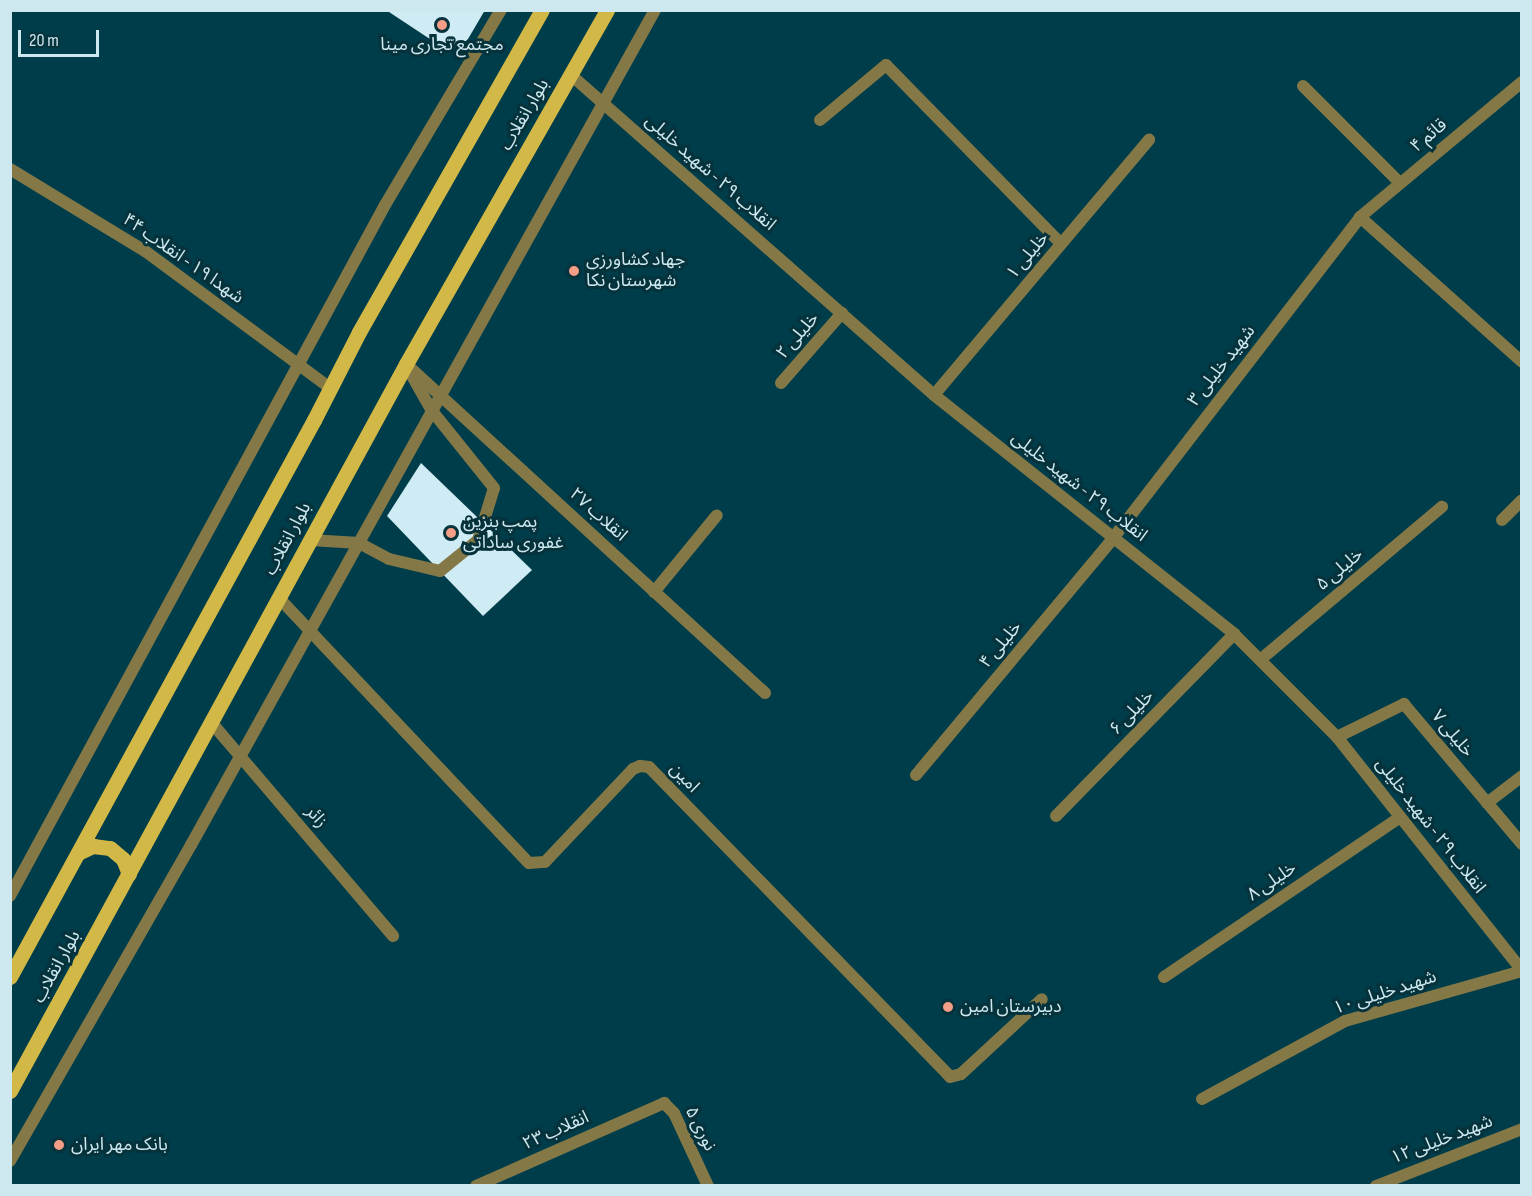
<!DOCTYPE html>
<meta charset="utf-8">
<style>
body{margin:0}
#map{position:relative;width:1532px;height:1196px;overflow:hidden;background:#003d4a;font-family:"Sofia Sans Condensed","Noto Sans Arabic",sans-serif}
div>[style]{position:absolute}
.building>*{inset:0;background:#cfebf3}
.lane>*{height:12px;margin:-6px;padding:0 6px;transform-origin:6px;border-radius:6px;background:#847846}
.street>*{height:12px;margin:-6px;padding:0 6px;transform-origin:6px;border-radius:6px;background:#847846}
.primary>*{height:15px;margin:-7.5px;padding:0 7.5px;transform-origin:7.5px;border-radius:7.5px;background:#d2b847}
.dots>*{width:16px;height:16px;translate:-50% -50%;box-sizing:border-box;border:3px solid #06323b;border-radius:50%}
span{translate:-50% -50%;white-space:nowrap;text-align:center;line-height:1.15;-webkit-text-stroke:6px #06323b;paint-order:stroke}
.poi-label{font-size:18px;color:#cde8ef}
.left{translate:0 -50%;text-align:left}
.street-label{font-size:18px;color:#cde8ef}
.frame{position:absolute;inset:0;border:12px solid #cde8ef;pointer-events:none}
.scale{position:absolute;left:18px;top:30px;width:81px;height:27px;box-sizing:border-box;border:3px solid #cde8ef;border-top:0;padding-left:8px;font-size:18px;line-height:21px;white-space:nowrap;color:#cde8ef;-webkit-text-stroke:4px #06323b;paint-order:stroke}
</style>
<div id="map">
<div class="building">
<i style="clip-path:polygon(386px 10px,485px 10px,468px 39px,459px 47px,445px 49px)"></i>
<i style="clip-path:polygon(421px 463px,532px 570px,483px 616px,387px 516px)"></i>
</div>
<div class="lane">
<i style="left:310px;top:540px;width:49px;rotate:3.5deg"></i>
<i style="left:359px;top:543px;width:34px;rotate:28deg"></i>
<i style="left:389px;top:559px;width:52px;rotate:13.2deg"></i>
<i style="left:440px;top:571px;width:49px;rotate:-39.2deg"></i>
<i style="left:478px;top:540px;width:54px;rotate:-72.9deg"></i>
<i style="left:494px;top:488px;width:99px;rotate:-128.8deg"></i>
<i style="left:432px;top:411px;width:51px;rotate:-119.6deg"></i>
</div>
<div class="street">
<i style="left:571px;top:75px;width:484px;rotate:41.4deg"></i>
<i style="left:934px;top:395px;width:384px;rotate:38.5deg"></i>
<i style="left:1234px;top:634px;width:146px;rotate:45deg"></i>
<i style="left:1337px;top:737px;width:298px;rotate:51.6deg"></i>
<i style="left:1303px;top:86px;width:137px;rotate:45deg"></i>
<i style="left:820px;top:120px;width:86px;rotate:-39.8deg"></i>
<i style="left:886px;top:65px;width:250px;rotate:45.6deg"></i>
<i style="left:10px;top:169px;width:158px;rotate:31.3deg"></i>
<i style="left:145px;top:251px;width:229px;rotate:36.5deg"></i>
<i style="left:1360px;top:217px;width:217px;rotate:41.8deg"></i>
<i style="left:406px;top:364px;width:487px;rotate:42.5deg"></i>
<i style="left:781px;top:383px;width:93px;rotate:-48.9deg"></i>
<i style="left:934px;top:395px;width:334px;rotate:-49.9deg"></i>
<i style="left:1502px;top:520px;width:28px;rotate:-45deg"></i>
<i style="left:654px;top:592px;width:99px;rotate:-50.7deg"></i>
<i style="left:279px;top:598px;width:364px;rotate:46.7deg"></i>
<i style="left:529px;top:863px;width:16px;rotate:-4deg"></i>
<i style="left:545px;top:862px;width:128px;rotate:-46.6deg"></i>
<i style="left:633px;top:769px;width:8px;rotate:-23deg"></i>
<i style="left:640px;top:766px;width:9px;rotate:6deg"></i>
<i style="left:649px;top:767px;width:432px;rotate:45.8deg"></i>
<i style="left:950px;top:1077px;width:11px;rotate:-15deg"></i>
<i style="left:961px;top:1074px;width:110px;rotate:-42.8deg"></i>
<i style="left:1260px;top:660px;width:238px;rotate:-40.1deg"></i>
<i style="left:211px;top:722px;width:281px;rotate:49.6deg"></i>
<i style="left:1337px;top:737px;width:75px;rotate:-26.2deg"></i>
<i style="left:1404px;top:704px;width:183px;rotate:49.9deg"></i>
<i style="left:916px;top:775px;width:310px;rotate:-50.2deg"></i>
<i style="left:1114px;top:537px;width:404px;rotate:-52.4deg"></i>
<i style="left:1360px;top:217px;width:211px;rotate:-39.8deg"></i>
<i style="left:1487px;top:803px;width:44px;rotate:-37.6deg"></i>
<i style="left:1056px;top:816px;width:255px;rotate:-45.6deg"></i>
<i style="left:10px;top:896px;width:786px;rotate:-61.51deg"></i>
<i style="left:385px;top:205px;width:227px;rotate:-59.3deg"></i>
<i style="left:1164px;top:977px;width:285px;rotate:-34.1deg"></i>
<i style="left:1202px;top:1099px;width:163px;rotate:-28.6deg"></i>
<i style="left:1345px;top:1021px;width:184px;rotate:-15.8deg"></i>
<i style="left:10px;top:1161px;width:364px;rotate:-60.2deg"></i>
<i style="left:191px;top:845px;width:955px;rotate:-60.94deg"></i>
<i style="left:476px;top:1186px;width:206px;rotate:-23.8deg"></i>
<i style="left:664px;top:1103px;width:14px;rotate:45deg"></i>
<i style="left:674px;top:1113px;width:81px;rotate:65deg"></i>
<i style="left:1376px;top:1186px;width:157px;rotate:-21.3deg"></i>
</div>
<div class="primary">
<i style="left:78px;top:853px;width:17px;rotate:-25deg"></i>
<i style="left:93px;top:846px;width:17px;rotate:7deg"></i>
<i style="left:110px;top:848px;width:17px;rotate:40deg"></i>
<i style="left:123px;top:859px;width:16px;rotate:68deg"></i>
<i style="left:10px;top:977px;width:635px;rotate:-61.38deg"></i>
<i style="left:314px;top:420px;width:99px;rotate:-62.9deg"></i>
<i style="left:359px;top:332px;width:370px;rotate:-60.4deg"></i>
<i style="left:10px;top:1091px;width:828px;rotate:-61.42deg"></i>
<i style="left:406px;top:364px;width:407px;rotate:-60.4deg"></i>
</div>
<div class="dots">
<i style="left:442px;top:25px;background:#f49e87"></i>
<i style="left:574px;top:271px;background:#f49e87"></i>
<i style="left:451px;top:533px;background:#f49e87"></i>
<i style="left:948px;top:1007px;background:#f49e87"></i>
<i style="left:59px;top:1145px;background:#f49e87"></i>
</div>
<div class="poi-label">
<span style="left:442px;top:45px">مجتمع تجاری مینا</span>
<span class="left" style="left:586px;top:271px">جهاد کشاورزی<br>شهرستان نکا</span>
<span class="left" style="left:463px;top:533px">پمپ بنزین<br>غفوری ساداتی</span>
<span class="left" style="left:960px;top:1007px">دبیرستان امین</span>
<span class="left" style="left:71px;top:1145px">بانک مهر ایران</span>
</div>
<div class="street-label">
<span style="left:525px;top:115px;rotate:-60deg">بلوار انقلاب</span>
<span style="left:1429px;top:136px;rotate:-40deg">قائم ۴</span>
<span style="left:710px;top:173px;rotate:41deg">انقلاب ۲۹ - شهید خلیلی</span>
<span style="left:1028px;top:256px;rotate:-50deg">خلیلی ۱</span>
<span style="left:183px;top:259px;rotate:35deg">شهدا ۱۹ - انقلاب ۴۴</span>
<span style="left:798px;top:336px;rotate:-49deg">خلیلی ۲</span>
<span style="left:1222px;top:366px;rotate:-52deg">شهید خلیلی ۳</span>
<span style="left:1079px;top:487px;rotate:38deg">انقلاب ۲۹ - شهید خلیلی</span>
<span style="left:598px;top:515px;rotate:42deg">انقلاب ۲۷</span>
<span style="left:288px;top:539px;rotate:-62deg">بلوار انقلاب</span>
<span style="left:1340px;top:570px;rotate:-40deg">خلیلی ۵</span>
<span style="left:1001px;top:645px;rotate:-50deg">خلیلی ۴</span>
<span style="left:1132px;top:713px;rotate:-46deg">خلیلی ۶</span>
<span style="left:1452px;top:734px;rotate:50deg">خلیلی ۷</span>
<span style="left:684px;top:778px;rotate:46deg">امین</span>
<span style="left:316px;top:817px;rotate:50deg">زائر</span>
<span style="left:1430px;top:826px;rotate:52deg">انقلاب ۲۹ - شهید خلیلی</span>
<span style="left:1272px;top:882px;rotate:-34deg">خلیلی ۸</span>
<span style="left:57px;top:967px;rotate:-61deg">بلوار انقلاب</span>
<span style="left:1385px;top:993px;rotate:-18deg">شهید خلیلی ۱۰</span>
<span style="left:700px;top:1129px;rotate:63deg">نوری ۵</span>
<span style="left:556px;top:1131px;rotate:-24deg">انقلاب ۲۳</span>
<span style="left:1442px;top:1140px;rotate:-21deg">شهید خلیلی ۱۲</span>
</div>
<div class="frame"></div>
<div class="scale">20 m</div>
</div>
